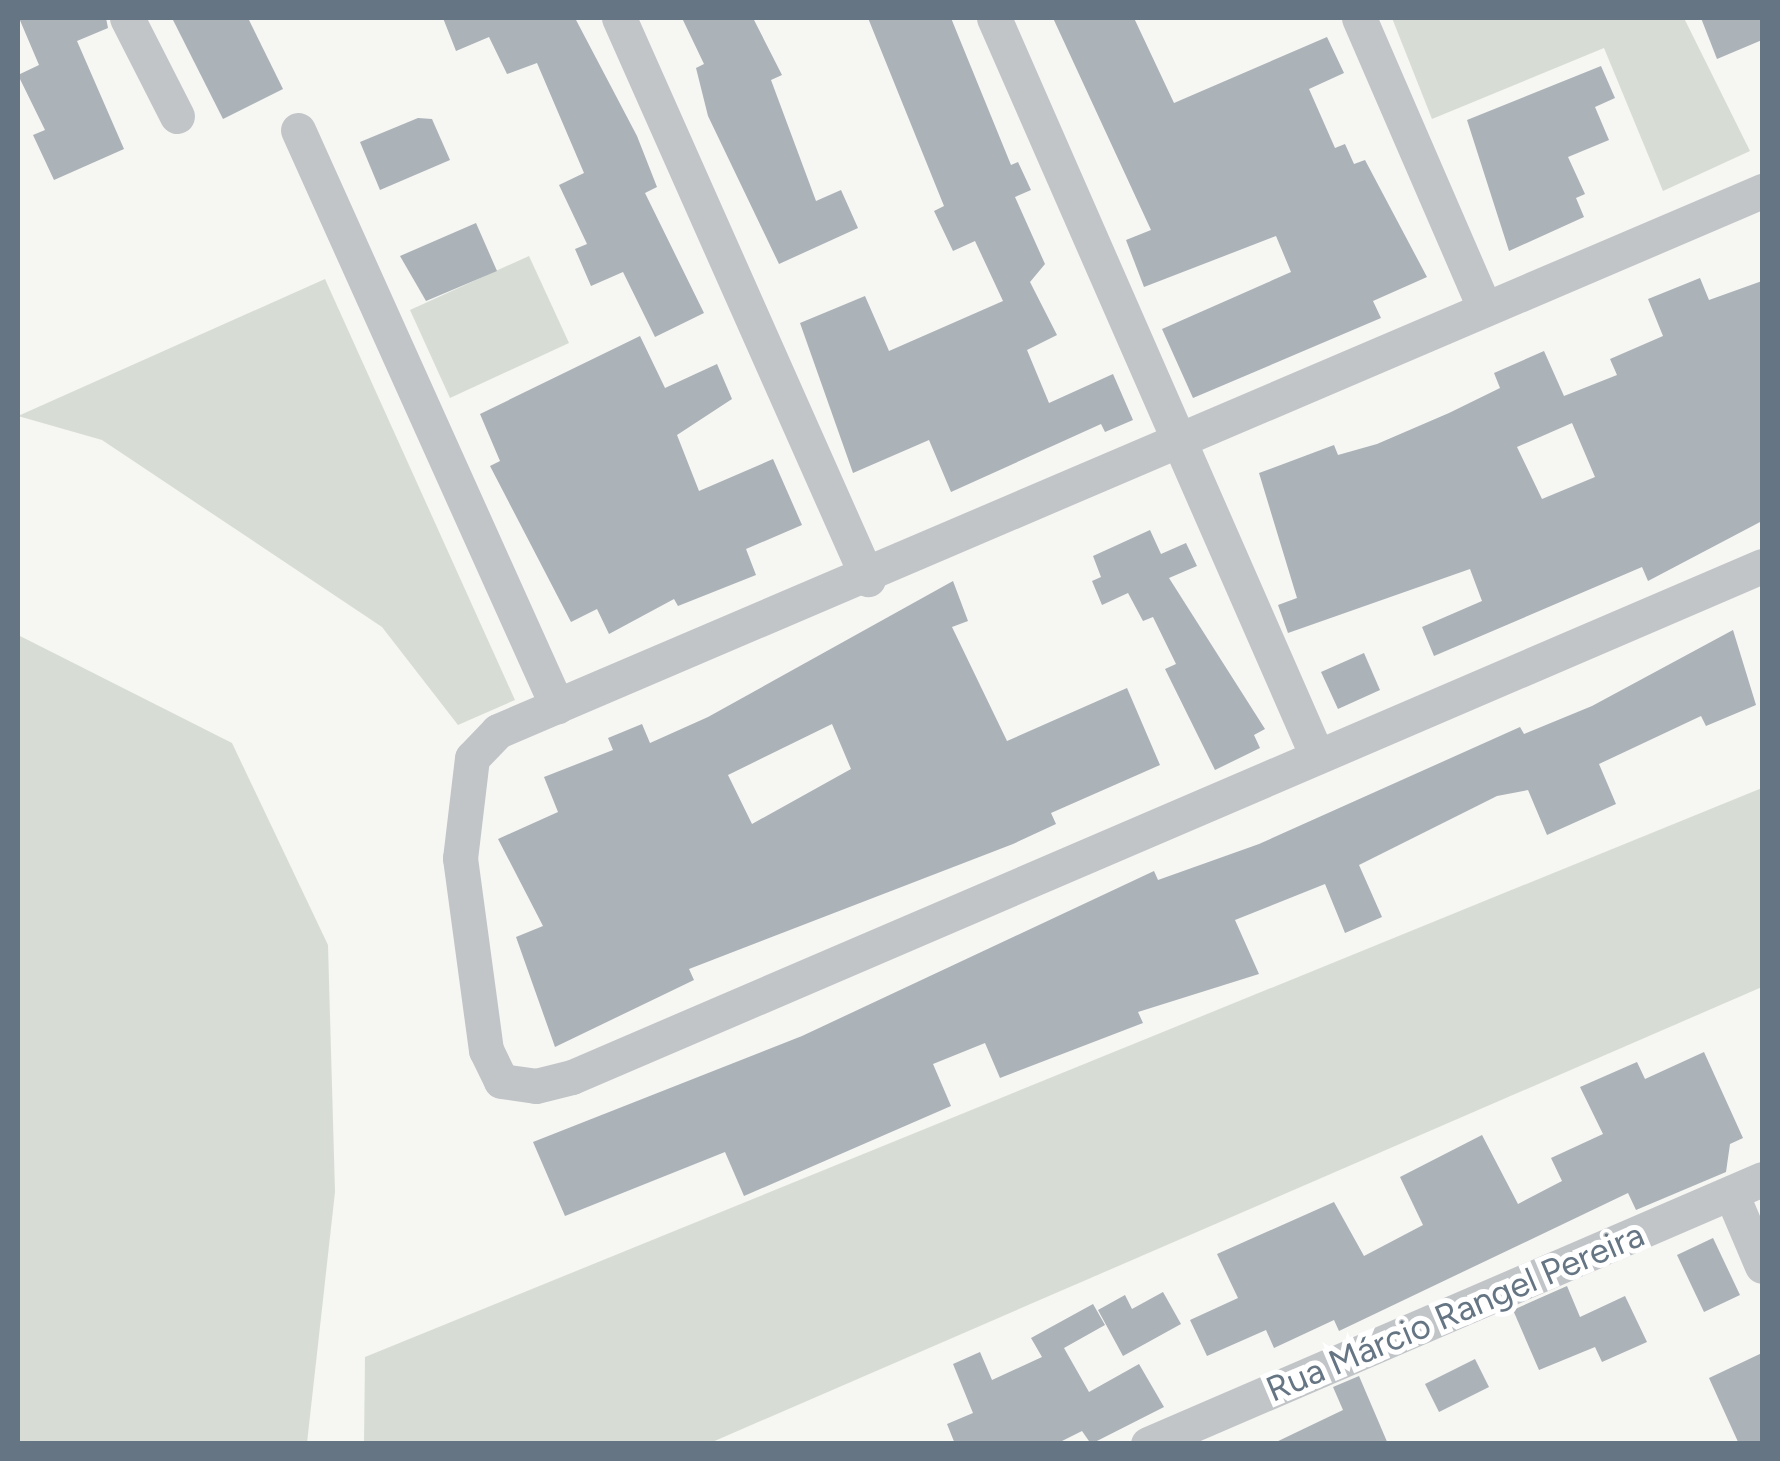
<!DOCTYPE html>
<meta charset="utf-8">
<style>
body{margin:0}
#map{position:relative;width:1780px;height:1461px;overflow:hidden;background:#f6f6f3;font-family:Figtree,sans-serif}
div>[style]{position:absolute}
.green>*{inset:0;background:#d7ddd4}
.building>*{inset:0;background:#abb2b8}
.street>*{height:35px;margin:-17.5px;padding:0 17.5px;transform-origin:17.5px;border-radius:17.5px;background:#c1c5c8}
span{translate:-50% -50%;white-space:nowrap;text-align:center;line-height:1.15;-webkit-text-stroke:10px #fff;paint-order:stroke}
.street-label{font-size:35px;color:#657584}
.frame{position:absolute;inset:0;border:20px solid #657584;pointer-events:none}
</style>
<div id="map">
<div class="green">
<i style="clip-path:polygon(1392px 18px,1684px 18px,1750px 151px,1663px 191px,1604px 48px,1432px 119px)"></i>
<i style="clip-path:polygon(529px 256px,569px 343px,450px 398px,410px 310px)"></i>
<i style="clip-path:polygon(325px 279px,515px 700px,458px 725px,382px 627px,102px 440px,18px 416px)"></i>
<i style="clip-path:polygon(18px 635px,232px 743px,328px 945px,335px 1192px,307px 1443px,18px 1443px)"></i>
<i style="clip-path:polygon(1762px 788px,1762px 987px,710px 1443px,364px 1443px,365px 1357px)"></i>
</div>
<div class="building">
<i style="clip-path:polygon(19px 18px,106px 18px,108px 28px,77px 41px,124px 149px,54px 180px,33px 135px,45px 130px,18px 75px,39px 65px)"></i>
<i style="clip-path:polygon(172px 18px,248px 18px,283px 89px,223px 119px)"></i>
<i style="clip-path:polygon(443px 18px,575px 18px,637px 136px,657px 187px,645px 193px,704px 313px,655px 337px,623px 272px,591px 286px,575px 249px,587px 244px,559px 185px,584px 173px,537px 63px,507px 74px,489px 37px,456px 51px)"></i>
<i style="clip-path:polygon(682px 18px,753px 18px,782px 75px,771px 80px,816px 201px,841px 190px,858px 228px,779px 264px,708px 116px,696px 68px,704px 64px)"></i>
<i style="clip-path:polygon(868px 18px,951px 18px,1011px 165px,1018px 162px,1031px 190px,1015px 197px,1045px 264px,1030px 282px,1057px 335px,1027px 350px,1049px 403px,1113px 374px,1133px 420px,1105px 432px,1101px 424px,951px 492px,929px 440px,853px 473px,800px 323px,865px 296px,889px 351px,1003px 301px,975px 241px,953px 251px,934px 211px,944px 206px)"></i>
<i style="clip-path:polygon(1053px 18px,1134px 18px,1174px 103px,1327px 37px,1344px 73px,1309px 89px,1335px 148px,1345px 144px,1354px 164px,1365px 160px,1427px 277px,1373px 301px,1381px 318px,1193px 398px,1162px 329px,1291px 272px,1276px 236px,1144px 287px,1126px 240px,1151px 230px)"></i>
<i style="clip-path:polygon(1701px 18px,1762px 18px,1762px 40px,1717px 59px)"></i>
<i style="clip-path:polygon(1601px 66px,1615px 98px,1595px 107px,1609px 140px,1568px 157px,1585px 194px,1576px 198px,1584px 217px,1509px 251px,1467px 120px)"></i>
<i style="clip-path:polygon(418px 118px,432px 119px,450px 160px,380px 190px,360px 142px)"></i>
<i style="clip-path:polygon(476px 223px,497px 271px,426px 301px,400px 256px)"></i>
<i style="clip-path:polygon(evenodd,1700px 278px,1709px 300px,1762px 281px,1762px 521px,1648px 581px,1642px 567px,1434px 656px,1422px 627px,1482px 601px,1470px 569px,1288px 633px,1278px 605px,1297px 598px,1259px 473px,1334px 445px,1338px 455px,1377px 444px,1449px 413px,1500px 388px,1494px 373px,1544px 351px,1564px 396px,1617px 375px,1610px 359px,1663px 336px,1648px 299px,1700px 278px,1572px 423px,1595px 477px,1542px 499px,1517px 447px,1572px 423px)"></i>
<i style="clip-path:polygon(640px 336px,665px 388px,717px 364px,732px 399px,677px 435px,699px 491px,773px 459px,802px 525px,746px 549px,756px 575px,678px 606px,674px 599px,609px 634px,597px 609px,571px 622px,490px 466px,500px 461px,480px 414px)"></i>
<i style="clip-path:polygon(1150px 530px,1161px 554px,1186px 543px,1197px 566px,1169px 578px,1265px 729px,1254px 735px,1260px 748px,1215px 770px,1165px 669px,1176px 664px,1153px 617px,1143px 621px,1128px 593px,1102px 605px,1092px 581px,1101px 577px,1093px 556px)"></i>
<i style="clip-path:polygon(evenodd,953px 581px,968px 621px,952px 627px,1007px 741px,1127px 688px,1160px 765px,1051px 813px,1056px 824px,1013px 844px,689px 969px,694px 980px,555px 1047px,516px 937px,543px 926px,498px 839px,558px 812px,544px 777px,613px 750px,608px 738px,642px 724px,650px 743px,708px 717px,953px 581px,832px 724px,851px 769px,752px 824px,728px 775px,832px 724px)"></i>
<i style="clip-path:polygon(1733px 630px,1756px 705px,1706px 726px,1701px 716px,1599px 764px,1616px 804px,1547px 835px,1528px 790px,1497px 796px,1359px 865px,1382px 917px,1345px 933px,1325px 884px,1235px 920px,1259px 974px,1138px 1012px,1143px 1023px,1000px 1078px,985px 1043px,933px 1064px,951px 1106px,744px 1196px,725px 1152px,565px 1216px,533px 1142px,802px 1036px,1154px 871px,1158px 880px,1259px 844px,1520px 727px,1524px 734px,1592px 706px)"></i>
<i style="clip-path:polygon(1364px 653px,1380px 690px,1338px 709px,1321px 672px)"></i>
<i style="clip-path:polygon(1704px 1052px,1743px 1138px,1730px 1144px,1726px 1172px,1636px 1210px,1628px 1193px,1339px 1331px,1334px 1320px,1274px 1348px,1266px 1330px,1207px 1356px,1190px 1320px,1238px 1298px,1217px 1254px,1334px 1202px,1364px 1256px,1423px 1225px,1400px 1177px,1482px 1135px,1518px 1204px,1562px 1181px,1551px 1158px,1603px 1134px,1580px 1087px,1637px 1062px,1645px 1079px)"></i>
<i style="clip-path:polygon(1713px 1238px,1740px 1295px,1704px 1312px,1677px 1255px)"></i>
<i style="clip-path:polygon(1567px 1286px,1580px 1317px,1625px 1296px,1647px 1342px,1602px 1362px,1595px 1347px,1539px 1370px,1513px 1310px)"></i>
<i style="clip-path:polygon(1163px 1292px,1181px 1324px,1123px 1356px,1098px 1310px,1125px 1295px,1132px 1309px)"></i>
<i style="clip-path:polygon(1093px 1304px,1105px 1325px,1064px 1348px,1089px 1392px,1139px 1364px,1164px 1407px,1091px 1444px,1082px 1431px,1056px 1444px,955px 1444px,947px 1424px,973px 1413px,953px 1364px,980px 1352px,992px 1380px,1042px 1357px,1031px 1338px)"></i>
<i style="clip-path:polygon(1762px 1353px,1762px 1444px,1739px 1444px,1709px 1378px)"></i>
<i style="clip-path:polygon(1475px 1359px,1489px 1387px,1439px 1412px,1425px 1384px)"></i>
<i style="clip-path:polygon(1359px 1376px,1388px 1444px,1272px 1444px,1343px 1410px,1333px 1387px)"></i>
</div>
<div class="street">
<i style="left:127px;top:18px;width:110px;rotate:63deg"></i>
<i style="left:619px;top:18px;width:614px;rotate:66.07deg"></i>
<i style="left:994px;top:18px;width:806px;rotate:66.36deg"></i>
<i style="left:1359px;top:18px;width:317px;rotate:66.6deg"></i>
<i style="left:298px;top:130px;width:632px;rotate:65.79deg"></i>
<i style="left:1762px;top:191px;width:1375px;rotate:156.87deg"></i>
<i style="left:498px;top:731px;width:37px;rotate:134deg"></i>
<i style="left:472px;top:758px;width:101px;rotate:96.8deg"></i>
<i style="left:460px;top:858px;width:194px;rotate:82.3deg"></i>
<i style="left:486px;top:1050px;width:34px;rotate:64deg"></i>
<i style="left:501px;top:1081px;width:35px;rotate:8deg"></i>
<i style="left:536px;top:1086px;width:37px;rotate:-14deg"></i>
<i style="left:572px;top:1077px;width:1295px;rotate:-23.24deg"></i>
<i style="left:1731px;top:1193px;width:79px;rotate:67deg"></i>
<i style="left:1148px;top:1444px;width:669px;rotate:-23.34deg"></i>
</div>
<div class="street-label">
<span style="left:1455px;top:1312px;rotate:-23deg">Rua Márcio Rangel Pereira</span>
</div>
<div class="frame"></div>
</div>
